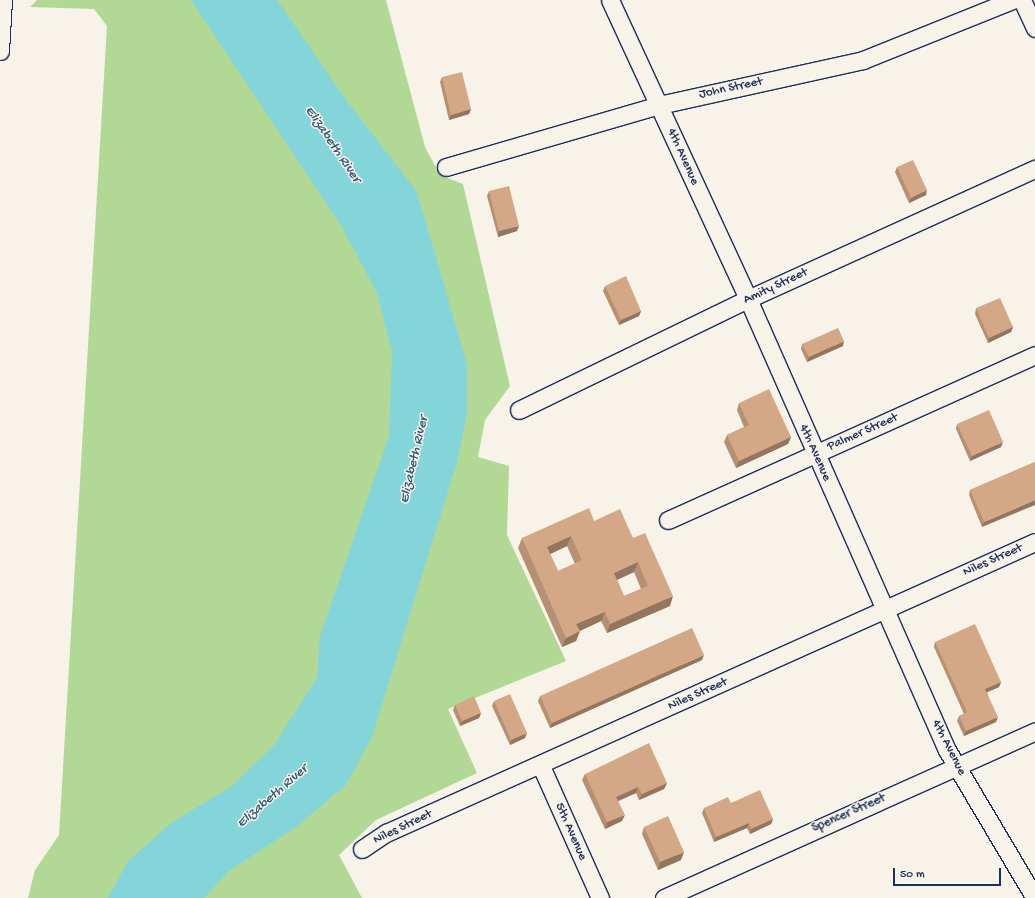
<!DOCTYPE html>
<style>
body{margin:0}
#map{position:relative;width:1035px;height:898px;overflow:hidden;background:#f7f3e8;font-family:"Gochi Hand",sans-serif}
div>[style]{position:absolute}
.green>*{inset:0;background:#b1d995}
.water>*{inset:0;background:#84d5da}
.roads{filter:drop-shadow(1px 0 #1b2f5e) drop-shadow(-1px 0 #1b2f5e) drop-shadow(0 1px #1b2f5e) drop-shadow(0 -1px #1b2f5e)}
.minor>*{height:17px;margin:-8.5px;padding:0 8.5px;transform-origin:8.5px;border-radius:8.5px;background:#f7f3e8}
.wall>*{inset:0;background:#b69073}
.shaded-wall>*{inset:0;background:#94765e}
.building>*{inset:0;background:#d4a886}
span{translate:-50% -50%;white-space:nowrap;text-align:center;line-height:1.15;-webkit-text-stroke:3px #f7f3e8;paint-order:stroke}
.street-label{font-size:13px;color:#1b2f5e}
.water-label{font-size:14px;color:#35587d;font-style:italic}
.scale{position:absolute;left:893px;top:868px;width:108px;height:18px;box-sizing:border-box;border:2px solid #1b2f5e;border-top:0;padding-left:5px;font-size:12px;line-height:14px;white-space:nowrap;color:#1b2f5e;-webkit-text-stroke:3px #f7f3e8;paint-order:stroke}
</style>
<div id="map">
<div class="green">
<i style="clip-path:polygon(37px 0,386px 0,425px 147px,440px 175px,463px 184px,510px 386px,485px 420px,478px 457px,509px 466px,507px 535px,566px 661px,448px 709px,477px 773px,376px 820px,339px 855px,362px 898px,28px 898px,35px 870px,59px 835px,107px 26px,94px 9px,30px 7px)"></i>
</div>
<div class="water">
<i style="clip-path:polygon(191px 0,277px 0,347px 101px,417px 192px,467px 364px,467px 413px,457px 462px,372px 737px,346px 785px,296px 827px,229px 871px,204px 898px,108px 898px,128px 861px,171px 823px,232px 786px,274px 745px,317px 678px,320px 636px,389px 436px,392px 352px,377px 293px,342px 227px)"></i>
</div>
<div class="roads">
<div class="minor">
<i style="left:610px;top:0;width:329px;rotate:65.2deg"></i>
<i style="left:748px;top:299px;width:493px;rotate:66.2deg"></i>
<i style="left:947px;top:750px;width:172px;rotate:59.3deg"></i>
<i style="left:1022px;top:0;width:31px;rotate:65deg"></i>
<i style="left:0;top:51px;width:51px;rotate:-86.6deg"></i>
<i style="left:446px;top:167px;width:222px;rotate:-16.2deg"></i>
<i style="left:659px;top:105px;width:209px;rotate:-12.4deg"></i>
<i style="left:863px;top:60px;width:161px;rotate:-21.9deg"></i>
<i style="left:519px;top:410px;width:254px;rotate:-25.9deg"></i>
<i style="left:748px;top:299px;width:315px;rotate:-24.4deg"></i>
<i style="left:668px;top:520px;width:402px;rotate:-24.2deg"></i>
<i style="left:541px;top:766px;width:145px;rotate:65.9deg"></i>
<i style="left:362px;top:849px;width:29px;rotate:-34deg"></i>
<i style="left:386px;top:833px;width:711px;rotate:-24.15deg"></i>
<i style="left:664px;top:898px;width:407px;rotate:-24.2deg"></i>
</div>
</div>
<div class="wall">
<i style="clip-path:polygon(442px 77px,471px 109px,469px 114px,449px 120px,440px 82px)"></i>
<i style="clip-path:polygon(897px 167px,926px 195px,909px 203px,895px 172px)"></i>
<i style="clip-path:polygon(489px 191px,517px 231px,498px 237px,487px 196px)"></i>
<i style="clip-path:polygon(605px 286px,641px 311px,639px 316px,619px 325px,603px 291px)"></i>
<i style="clip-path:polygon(976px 308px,1013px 327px,1011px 332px,988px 343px,975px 314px)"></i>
<i style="clip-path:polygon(802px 344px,843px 346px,807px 362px,801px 349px)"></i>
<i style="clip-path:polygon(739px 403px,791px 437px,788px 444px,736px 468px,724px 442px,727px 435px,744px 427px,737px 410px)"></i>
<i style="clip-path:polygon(957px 424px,1001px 447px,970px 461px,956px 429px)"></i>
<i style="clip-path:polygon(1035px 462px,982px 527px,969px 495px,970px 490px)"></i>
<i style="clip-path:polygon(evenodd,594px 521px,633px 538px,670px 606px,607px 633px,601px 621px,580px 631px,576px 641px,562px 647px,518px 548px,522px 538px,594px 521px,567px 546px,575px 564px,558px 571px,550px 554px,567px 546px,594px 521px,634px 572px,641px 589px,624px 596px,617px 580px,634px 572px)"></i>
<i style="clip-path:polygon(935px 642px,1001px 682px,999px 687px,987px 692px,996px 722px,964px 736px,957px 721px,959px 716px,964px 714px,934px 647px)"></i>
<i style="clip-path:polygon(702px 660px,550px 728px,538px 701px,540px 696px)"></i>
<i style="clip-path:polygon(494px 701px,525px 738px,510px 745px,492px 706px)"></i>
<i style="clip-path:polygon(455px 705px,481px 713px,479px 718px,460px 726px,453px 710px)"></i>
<i style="clip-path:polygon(585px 774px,667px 783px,664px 789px,639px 800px,636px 793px,618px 801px,622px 821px,605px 829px,582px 780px)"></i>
<i style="clip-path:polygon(731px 803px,773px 819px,771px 824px,750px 834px,747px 828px,714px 842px,702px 813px,704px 808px)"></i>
<i style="clip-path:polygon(644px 827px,681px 860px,658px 870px,642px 834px)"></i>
</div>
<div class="shaded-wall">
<i style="clip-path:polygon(471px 109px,469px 114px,449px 120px,451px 115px)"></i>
<i style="clip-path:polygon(927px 190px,926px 195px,909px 203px,911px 198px)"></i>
<i style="clip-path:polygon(519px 226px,517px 231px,498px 237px,499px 231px)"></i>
<i style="clip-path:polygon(641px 311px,639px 316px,619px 325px,621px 320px)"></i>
<i style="clip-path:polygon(1013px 327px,1011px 332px,988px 343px,989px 338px)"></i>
<i style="clip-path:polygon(844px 341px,843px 346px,807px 362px,809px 357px)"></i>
<i style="clip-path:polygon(791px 437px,788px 444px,736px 468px,739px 461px)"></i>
<i style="clip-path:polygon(1003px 442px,1001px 447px,970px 461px,972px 456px)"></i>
<i style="clip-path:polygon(1035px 500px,1035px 505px,982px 527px,984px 522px)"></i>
<i style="clip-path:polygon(571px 536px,567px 546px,544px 557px,547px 547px)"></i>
<i style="clip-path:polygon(638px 562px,634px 572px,610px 583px,614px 573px)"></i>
<i style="clip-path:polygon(673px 596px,670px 606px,607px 633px,610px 624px)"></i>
<i style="clip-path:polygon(605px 612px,601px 621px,573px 634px,576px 624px)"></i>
<i style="clip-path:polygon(580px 631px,576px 641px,562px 647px,566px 638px)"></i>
<i style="clip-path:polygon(704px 655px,702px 660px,550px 728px,552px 723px)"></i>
<i style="clip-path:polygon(1001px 682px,999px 687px,983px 694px,985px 689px)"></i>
<i style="clip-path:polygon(481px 713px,479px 718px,460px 726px,462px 721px)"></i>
<i style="clip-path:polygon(998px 717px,996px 722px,964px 736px,966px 731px)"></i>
<i style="clip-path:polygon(527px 733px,525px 738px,510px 745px,511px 740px)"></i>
<i style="clip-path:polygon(667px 783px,664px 789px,639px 800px,642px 794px)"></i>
<i style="clip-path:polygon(638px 787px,636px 793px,614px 803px,616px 797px)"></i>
<i style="clip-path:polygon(625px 815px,622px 821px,605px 829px,607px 822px)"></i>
<i style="clip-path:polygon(773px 819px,771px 824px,750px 834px,751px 829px)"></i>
<i style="clip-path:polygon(749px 823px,747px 828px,714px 842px,716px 837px)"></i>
<i style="clip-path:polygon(684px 852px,681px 860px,658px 870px,660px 862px)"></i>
</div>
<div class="building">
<i style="clip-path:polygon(462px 72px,471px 109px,451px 115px,442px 77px)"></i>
<i style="clip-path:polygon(913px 160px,927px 190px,911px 198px,897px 167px)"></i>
<i style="clip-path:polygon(509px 186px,519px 226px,499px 231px,489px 191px)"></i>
<i style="clip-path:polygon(626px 276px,641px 311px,621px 320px,605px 286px)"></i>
<i style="clip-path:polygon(1000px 298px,1013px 327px,989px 338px,976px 308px)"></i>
<i style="clip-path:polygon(838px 328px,844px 341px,809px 357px,802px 344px)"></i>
<i style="clip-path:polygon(769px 389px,791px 437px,739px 461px,727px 435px,749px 425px,739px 403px)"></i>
<i style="clip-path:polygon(989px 410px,1003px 442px,972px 456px,957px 424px)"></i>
<i style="clip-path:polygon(1035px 462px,1035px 500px,984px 522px,970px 490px)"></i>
<i style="clip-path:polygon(evenodd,589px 508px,594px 521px,620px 509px,633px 538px,645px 533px,673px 596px,610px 624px,605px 612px,576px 624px,580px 631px,566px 638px,522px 538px,589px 508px,571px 536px,582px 560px,558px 571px,547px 547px,571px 536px,589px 508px,638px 562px,648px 586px,624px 596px,614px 573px,638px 562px)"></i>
<i style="clip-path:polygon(975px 624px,1001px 682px,985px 689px,998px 717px,966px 731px,959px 716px,967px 712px,935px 642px)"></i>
<i style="clip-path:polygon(692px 628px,704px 655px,552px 723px,540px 696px)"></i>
<i style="clip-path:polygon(510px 694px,527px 733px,511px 740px,494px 701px)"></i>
<i style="clip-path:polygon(474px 696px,481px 713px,462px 721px,455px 705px)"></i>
<i style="clip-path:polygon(649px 743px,667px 783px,642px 794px,638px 787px,616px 797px,625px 815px,607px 822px,585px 774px)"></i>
<i style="clip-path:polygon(760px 790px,773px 819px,751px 829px,749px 823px,716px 837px,704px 808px,728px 797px,731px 803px)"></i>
<i style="clip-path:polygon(668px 816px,684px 852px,660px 862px,644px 827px)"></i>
</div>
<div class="street-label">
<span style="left:731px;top:89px;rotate:-12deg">John Street</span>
<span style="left:682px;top:157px;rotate:66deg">4th Avenue</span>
<span style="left:776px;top:287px;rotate:-25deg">Amity Street</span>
<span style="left:863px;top:433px;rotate:-24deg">Palmer Street</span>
<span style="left:814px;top:453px;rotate:66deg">4th Avenue</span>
<span style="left:993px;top:561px;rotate:-24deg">Niles Street</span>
<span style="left:698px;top:695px;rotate:-24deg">Niles Street</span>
<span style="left:948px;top:748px;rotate:63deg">4th Avenue</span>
<span style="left:849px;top:814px;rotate:-24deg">Spencer Street</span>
<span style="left:403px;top:828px;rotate:-26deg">Niles Street</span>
<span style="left:570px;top:832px;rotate:66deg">5th Avenue</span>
</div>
<div class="water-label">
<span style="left:332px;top:145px;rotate:56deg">Elizabeth River</span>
<span style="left:415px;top:460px;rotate:-77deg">Elizabeth River</span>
<span style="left:273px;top:797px;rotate:-41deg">Elizabeth River</span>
</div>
<div class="scale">50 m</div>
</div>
